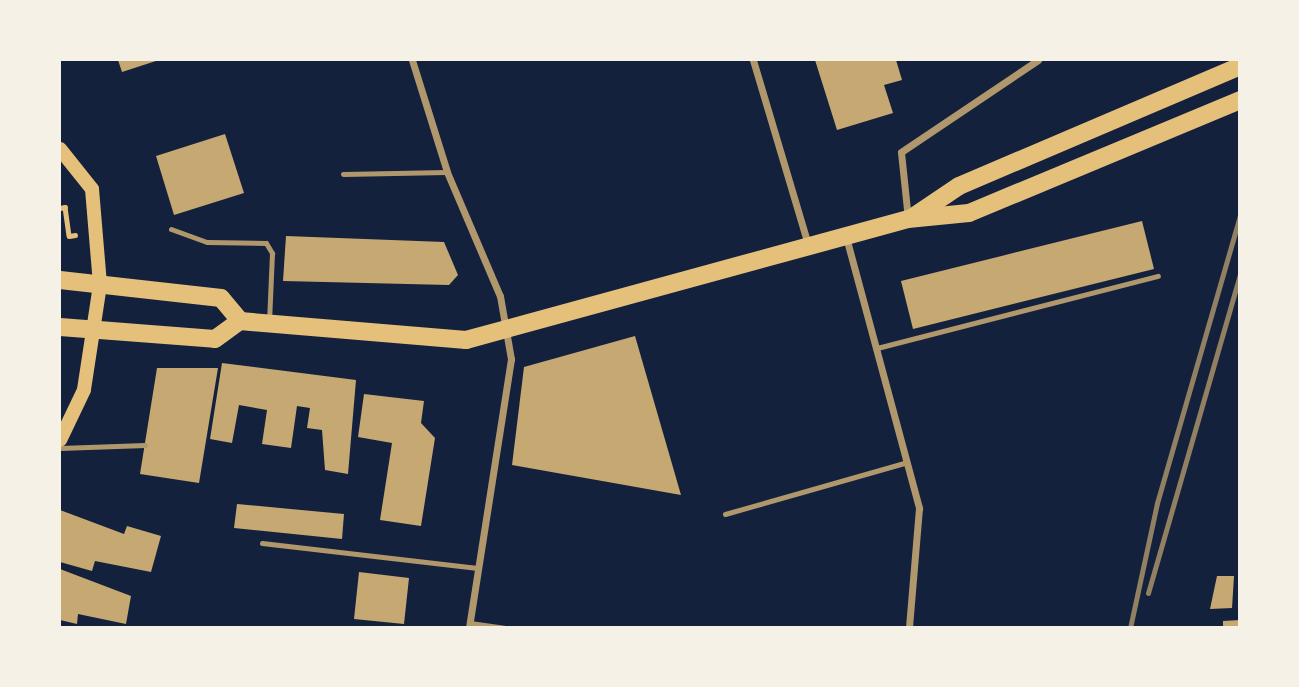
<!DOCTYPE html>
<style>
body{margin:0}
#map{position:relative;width:1299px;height:687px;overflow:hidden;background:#14213d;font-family:Quicksand,sans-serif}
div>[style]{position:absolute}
.building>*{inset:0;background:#c6a872}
.path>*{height:4.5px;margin:-2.25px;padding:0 2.25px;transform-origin:2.25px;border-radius:2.25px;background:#e5c07b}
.service>*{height:5px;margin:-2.5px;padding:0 2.5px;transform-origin:2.5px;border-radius:2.5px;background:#b1986c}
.minor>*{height:7px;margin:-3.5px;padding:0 3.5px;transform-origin:3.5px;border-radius:3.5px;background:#b1986c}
.secondary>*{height:14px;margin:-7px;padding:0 7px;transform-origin:7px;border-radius:7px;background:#e5c07b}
.primary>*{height:18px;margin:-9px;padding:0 9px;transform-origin:9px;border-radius:9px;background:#e5c07b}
.rail>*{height:5px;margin:-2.5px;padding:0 2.5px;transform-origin:2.5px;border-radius:2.5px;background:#918062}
span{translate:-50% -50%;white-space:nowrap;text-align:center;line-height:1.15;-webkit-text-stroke:5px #f6f1e7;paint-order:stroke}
.frame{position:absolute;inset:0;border:61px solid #f6f1e7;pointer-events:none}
</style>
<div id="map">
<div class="building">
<i style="clip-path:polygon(118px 60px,159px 60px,122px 72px)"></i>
<i style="clip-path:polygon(815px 60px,896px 60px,902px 80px,884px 85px,893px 113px,837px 130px)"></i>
<i style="clip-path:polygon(225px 134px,244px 193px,174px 215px,156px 156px)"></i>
<i style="clip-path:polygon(1142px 221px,1154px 269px,913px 329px,901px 281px)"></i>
<i style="clip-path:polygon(286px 236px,444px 242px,458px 275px,449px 285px,283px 281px)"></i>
<i style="clip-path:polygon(635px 336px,681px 495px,512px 465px,524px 367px)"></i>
<i style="clip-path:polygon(222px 363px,356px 380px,348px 474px,325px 470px,322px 430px,307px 428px,310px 408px,297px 406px,291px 448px,262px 444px,267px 410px,239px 405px,232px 443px,210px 439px)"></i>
<i style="clip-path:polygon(157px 368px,218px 368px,199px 483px,140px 474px)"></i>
<i style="clip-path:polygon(364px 394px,424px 401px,421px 423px,435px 438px,421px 526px,380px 520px,392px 443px,358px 437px)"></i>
<i style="clip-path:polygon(237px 504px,344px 514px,342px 539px,234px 528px)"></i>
<i style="clip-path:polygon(60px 510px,124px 534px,127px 526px,161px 536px,151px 572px,95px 561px,92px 571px,60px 562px)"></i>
<i style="clip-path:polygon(60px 569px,131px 596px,126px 624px,78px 614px,77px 624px,60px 620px)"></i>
<i style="clip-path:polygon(359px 572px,409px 578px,404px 624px,354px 619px)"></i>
<i style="clip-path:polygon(1217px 576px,1234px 576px,1232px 608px,1210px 609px)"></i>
<i style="clip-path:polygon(1240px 620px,1240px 627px,1223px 627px,1223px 621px)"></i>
</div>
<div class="path">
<i style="left:60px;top:208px;width:5px;rotate:-11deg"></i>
<i style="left:65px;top:207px;width:29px;rotate:82deg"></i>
<i style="left:69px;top:236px;width:6px;rotate:-9deg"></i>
</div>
<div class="service">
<i style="left:343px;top:174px;width:104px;rotate:-1.1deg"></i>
<i style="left:171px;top:229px;width:38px;rotate:20deg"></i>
<i style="left:207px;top:242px;width:59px;rotate:1deg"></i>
<i style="left:266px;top:243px;width:12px;rotate:59deg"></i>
<i style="left:272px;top:253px;width:68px;rotate:92.5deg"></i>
<i style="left:877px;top:348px;width:290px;rotate:-14.4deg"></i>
<i style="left:60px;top:448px;width:85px;rotate:-2deg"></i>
<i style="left:725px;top:514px;width:189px;rotate:-15.9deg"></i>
<i style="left:262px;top:543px;width:217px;rotate:6.6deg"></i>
<i style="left:470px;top:623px;width:34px;rotate:8deg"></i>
</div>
<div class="minor">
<i style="left:412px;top:60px;width:117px;rotate:72.6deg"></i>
<i style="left:447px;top:172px;width:135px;rotate:66.9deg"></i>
<i style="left:500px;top:296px;width:64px;rotate:80.1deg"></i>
<i style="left:511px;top:359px;width:272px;rotate:98.9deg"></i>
<i style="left:753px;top:60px;width:193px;rotate:73.4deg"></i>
<i style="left:908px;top:219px;width:67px;rotate:-96deg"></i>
<i style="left:901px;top:152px;width:165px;rotate:-33.9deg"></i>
<i style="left:846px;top:237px;width:281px;rotate:74.9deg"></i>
<i style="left:919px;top:508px;width:120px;rotate:94.8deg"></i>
</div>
<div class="secondary">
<i style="left:60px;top:149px;width:51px;rotate:51.3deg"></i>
<i style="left:92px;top:189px;width:96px;rotate:85.2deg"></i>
<i style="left:100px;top:285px;width:106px;rotate:98.7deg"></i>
<i style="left:84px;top:390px;width:55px;rotate:115.6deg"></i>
</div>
<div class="primary">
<i style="left:913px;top:217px;width:55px;rotate:-34deg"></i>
<i style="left:959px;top:186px;width:306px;rotate:-23.1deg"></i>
<i style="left:60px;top:280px;width:162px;rotate:6.4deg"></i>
<i style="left:221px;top:298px;width:30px;rotate:50deg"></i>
<i style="left:60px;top:327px;width:155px;rotate:4.4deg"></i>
<i style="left:215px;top:339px;width:31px;rotate:-36deg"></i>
<i style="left:240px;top:321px;width:227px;rotate:4.8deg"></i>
<i style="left:466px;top:340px;width:458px;rotate:-15.3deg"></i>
<i style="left:908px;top:219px;width:61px;rotate:-5.6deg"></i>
<i style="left:969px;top:213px;width:294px;rotate:-22.6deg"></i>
</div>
<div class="rail">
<i style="left:1148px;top:593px;width:332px;rotate:-73.9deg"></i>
<i style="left:1130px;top:628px;width:128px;rotate:-77.8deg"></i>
<i style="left:1157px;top:503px;width:299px;rotate:-73.9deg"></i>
</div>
<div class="frame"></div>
</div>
